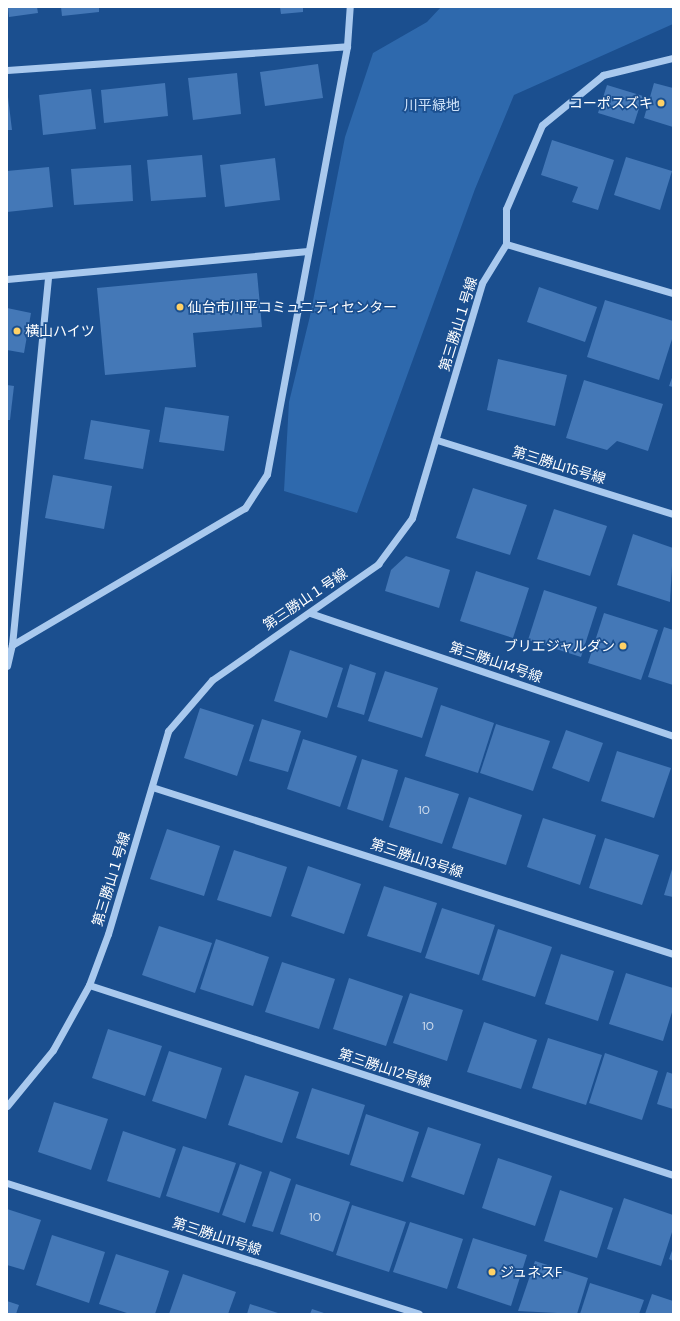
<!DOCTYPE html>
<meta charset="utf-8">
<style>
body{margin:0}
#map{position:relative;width:680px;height:1321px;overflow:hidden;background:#1b4f8f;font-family:"DM Sans","Noto Sans JP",sans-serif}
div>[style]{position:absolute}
.green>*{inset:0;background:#2e69ad}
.building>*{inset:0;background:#4478b7}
.minor>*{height:7px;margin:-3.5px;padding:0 3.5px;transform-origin:3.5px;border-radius:3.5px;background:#a9c9ee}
.dots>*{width:11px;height:11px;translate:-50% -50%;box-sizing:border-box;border:2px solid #1b4f8f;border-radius:50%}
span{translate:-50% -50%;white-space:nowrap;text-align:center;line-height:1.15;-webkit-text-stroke:3.5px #1b4f8f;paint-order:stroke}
.number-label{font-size:12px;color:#d0dded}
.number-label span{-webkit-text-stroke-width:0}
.poi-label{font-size:14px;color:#fff}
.right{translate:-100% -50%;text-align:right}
.left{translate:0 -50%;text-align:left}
.park-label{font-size:14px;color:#cfe3fa}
.street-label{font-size:14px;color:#fff}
.frame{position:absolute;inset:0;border:8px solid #fff;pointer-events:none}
</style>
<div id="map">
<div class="green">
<i style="clip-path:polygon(441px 7px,673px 7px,673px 24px,514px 95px,475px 189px,357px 513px,284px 491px,289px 402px,310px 316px,345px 137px,373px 53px,427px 22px)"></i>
</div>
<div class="building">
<i style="clip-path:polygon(8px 7px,37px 7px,38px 13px,9px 17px)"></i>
<i style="clip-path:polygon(61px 7px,99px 7px,99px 12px,62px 16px)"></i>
<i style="clip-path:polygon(280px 7px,303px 7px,303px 12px,281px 14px)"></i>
<i style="clip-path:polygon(318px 64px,323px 98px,265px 106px,260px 72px)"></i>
<i style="clip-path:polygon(237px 73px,241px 114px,193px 120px,188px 78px)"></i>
<i style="clip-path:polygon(165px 83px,168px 116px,104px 123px,101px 90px)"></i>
<i style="clip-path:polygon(654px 83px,673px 88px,673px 127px,644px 118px)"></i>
<i style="clip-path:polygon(607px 85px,643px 96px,634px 124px,598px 113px)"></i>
<i style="clip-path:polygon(7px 89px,12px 130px,7px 130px)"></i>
<i style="clip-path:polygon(91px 89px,96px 129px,43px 135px,39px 95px)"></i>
<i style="clip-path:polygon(552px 140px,614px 160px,598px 210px,572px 202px,578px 187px,541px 175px)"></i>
<i style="clip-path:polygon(202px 155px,206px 197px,151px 201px,147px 160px)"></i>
<i style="clip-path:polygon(626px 157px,672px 171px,660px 210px,614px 195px)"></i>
<i style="clip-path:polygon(275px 158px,280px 200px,225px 207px,220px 165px)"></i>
<i style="clip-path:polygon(131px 165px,133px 201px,74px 205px,71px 169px)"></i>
<i style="clip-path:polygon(49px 167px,53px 207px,7px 212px,7px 171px)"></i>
<i style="clip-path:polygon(257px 273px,262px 327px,193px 333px,196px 367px,105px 375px,97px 288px)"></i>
<i style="clip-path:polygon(539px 287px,597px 307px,585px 342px,527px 322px)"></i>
<i style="clip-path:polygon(605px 300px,673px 321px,673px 336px,659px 380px,587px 357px)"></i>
<i style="clip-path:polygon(7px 308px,31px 313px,24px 353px,7px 350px)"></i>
<i style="clip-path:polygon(498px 359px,567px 375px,555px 426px,487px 410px)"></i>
<i style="clip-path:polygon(673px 375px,673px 387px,669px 386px)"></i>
<i style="clip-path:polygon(584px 380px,663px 404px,648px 451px,617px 441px,607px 450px,566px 438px)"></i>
<i style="clip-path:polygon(7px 385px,14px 386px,10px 420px,7px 420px)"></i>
<i style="clip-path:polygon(165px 407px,229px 416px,224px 451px,159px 442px)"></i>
<i style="clip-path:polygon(91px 420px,150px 430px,143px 469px,84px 459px)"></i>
<i style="clip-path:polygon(53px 475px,112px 486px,104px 529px,45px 518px)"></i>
<i style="clip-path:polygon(473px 488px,527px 505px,510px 555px,456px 538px)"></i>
<i style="clip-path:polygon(554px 509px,607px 526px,590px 576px,537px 559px)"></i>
<i style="clip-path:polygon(633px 534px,673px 548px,670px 602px,617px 585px)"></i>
<i style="clip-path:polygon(406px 556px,450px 570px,439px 608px,385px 591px,391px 570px)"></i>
<i style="clip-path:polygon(476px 571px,529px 588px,513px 638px,460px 621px)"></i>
<i style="clip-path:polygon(544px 590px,597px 607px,581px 657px,528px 640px)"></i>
<i style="clip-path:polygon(604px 613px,658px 630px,641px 680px,588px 663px)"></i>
<i style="clip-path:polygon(664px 627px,673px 630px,673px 685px,648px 677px)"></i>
<i style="clip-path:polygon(290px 650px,343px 668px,327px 718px,274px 701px)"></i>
<i style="clip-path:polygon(350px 664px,376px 673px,364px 715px,337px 707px)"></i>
<i style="clip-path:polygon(385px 671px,438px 688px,422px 738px,368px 721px)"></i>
<i style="clip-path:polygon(441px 705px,494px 723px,478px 773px,425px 756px)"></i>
<i style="clip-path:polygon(200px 708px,254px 725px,237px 776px,184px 758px)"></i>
<i style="clip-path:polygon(262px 719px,301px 731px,288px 772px,249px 761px)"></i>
<i style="clip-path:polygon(496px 724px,550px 741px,533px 791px,480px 773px)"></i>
<i style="clip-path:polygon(566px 730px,603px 743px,589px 782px,552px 768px)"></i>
<i style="clip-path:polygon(303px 739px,357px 756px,340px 807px,287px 789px)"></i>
<i style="clip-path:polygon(617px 751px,671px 768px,654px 818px,601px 801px)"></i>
<i style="clip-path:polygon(362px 759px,398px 770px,383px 821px,347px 809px)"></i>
<i style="clip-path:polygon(405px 777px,459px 794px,442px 844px,389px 827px)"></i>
<i style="clip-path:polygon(469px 797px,522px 815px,506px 865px,452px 848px)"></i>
<i style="clip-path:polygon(543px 818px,596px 835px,580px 885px,527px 867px)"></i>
<i style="clip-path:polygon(167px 829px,220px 846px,204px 896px,150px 879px)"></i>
<i style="clip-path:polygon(605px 838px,659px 855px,642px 905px,589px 888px)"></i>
<i style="clip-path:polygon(234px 850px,287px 867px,271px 917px,217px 900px)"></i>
<i style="clip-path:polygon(308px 866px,361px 884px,344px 934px,291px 916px)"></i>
<i style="clip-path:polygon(673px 866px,673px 897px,664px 895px)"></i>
<i style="clip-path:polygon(384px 886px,437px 903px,421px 953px,367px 936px)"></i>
<i style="clip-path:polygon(442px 908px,495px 925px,479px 975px,425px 958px)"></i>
<i style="clip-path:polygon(159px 926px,212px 943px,195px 993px,142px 975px)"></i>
<i style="clip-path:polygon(498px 929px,552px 947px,535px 997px,482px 980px)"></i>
<i style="clip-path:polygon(216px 939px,269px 957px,253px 1006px,200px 989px)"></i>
<i style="clip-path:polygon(561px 954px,614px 971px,598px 1021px,545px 1004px)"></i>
<i style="clip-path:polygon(282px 962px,335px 979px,319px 1029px,265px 1012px)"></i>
<i style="clip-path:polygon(626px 973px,673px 988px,673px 1009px,663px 1041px,609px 1024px)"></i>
<i style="clip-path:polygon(349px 978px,403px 996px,386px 1046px,333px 1029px)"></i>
<i style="clip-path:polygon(410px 993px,463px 1010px,447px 1061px,393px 1043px)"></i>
<i style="clip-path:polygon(484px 1022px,537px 1040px,521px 1089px,467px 1072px)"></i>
<i style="clip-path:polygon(108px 1029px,162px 1046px,145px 1096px,92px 1078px)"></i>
<i style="clip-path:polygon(548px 1038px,602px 1055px,586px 1105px,532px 1088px)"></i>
<i style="clip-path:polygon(169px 1051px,222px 1068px,206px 1119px,152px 1101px)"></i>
<i style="clip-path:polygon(605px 1053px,658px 1071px,642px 1120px,589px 1103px)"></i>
<i style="clip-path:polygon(667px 1072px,673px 1074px,673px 1109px,657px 1104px)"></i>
<i style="clip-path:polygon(245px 1075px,299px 1092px,282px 1143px,228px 1125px)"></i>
<i style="clip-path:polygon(312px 1088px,365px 1105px,349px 1155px,296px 1138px)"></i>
<i style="clip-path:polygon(54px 1102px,108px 1119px,91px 1170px,38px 1152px)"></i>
<i style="clip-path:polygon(366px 1114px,419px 1132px,403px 1182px,350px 1165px)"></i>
<i style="clip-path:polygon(428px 1127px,481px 1144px,464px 1195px,411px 1177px)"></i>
<i style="clip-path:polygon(123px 1131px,176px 1149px,160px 1198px,107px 1181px)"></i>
<i style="clip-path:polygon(183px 1146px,236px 1163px,219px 1213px,166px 1196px)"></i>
<i style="clip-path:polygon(498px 1158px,552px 1176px,535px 1226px,482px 1208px)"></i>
<i style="clip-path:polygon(240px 1164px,262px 1172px,245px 1223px,222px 1215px)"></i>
<i style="clip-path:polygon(270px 1171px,291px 1179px,273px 1232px,252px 1226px)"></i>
<i style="clip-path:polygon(296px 1184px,350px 1202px,333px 1252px,280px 1234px)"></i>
<i style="clip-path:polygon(560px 1190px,613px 1208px,597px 1258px,544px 1241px)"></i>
<i style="clip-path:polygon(624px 1198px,673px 1215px,673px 1229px,661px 1266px,607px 1249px)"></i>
<i style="clip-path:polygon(352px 1205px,406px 1222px,389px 1272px,336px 1255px)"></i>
<i style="clip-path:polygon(7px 1209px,41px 1220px,24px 1270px,7px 1265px)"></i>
<i style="clip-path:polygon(410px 1222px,463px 1239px,447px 1289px,393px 1272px)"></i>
<i style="clip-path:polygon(52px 1235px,105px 1252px,89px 1303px,36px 1285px)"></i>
<i style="clip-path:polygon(473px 1238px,527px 1255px,511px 1306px,457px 1288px)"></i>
<i style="clip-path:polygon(673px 1248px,673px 1261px,669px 1259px)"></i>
<i style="clip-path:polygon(116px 1254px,169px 1271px,155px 1314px,130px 1314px,99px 1304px)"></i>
<i style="clip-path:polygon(535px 1261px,588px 1278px,577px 1314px,518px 1311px)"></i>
<i style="clip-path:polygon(183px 1274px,236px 1292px,228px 1314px,169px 1314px)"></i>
<i style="clip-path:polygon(590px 1283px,644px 1300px,639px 1314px,580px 1314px)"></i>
<i style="clip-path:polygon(652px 1294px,673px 1301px,673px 1314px,645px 1314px)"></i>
<i style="clip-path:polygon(7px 1301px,19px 1305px,16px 1314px,7px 1314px)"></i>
<i style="clip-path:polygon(250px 1304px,281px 1314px,247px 1314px)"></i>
<i style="clip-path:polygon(312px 1309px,327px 1314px,310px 1314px)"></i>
</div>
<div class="minor">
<i style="left:7px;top:70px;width:341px;rotate:-4deg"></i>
<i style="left:506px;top:244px;width:35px;rotate:-90deg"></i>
<i style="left:506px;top:209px;width:91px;rotate:-66.8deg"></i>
<i style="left:542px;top:125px;width:79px;rotate:-39.3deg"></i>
<i style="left:603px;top:75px;width:72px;rotate:-13.7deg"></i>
<i style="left:7px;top:279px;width:302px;rotate:-5.3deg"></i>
<i style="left:437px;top:440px;width:247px;rotate:17.4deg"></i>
<i style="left:310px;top:613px;width:383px;rotate:18.7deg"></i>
<i style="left:12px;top:645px;width:371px;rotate:-84.4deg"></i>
<i style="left:7px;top:666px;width:22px;rotate:-77deg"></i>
<i style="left:12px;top:645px;width:270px;rotate:-30.5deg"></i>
<i style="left:245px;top:508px;width:40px;rotate:-57.1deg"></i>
<i style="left:267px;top:474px;width:435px;rotate:-79.4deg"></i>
<i style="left:347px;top:46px;width:39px;rotate:-86deg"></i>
<i style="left:152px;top:787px;width:547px;rotate:17.77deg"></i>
<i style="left:89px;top:985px;width:614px;rotate:18.02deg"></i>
<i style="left:7px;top:1106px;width:72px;rotate:-50.6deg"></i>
<i style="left:53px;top:1050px;width:74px;rotate:-61deg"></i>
<i style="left:89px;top:985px;width:54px;rotate:-69.6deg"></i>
<i style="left:108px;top:934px;width:212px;rotate:-73.5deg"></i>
<i style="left:168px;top:731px;width:67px;rotate:-49.2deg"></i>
<i style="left:212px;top:680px;width:203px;rotate:-34.9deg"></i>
<i style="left:378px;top:564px;width:57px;rotate:-53.5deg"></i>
<i style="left:412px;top:518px;width:245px;rotate:-73.4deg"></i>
<i style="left:482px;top:283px;width:46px;rotate:-58.4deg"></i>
<i style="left:506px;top:244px;width:174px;rotate:16.4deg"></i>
<i style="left:7px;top:1183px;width:432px;rotate:17.6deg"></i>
</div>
<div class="dots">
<i style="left:661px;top:103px;background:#ffd166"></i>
<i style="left:180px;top:307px;background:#ffd166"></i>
<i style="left:17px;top:331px;background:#ffd166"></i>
<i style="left:623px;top:646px;background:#ffd166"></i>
<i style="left:492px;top:1272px;background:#ffd166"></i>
</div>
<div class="number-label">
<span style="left:424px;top:811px">10</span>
<span style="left:428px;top:1027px">10</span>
<span style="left:315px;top:1218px">10</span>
</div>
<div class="poi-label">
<span class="right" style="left:653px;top:103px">コーポスズキ</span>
<span class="left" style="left:188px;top:307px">仙台市川平コミュニティセンター</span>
<span class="left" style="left:25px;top:331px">横山ハイツ</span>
<span class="right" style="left:615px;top:646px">ブリエジャルダン</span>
<span class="left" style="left:500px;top:1272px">ジュネスF</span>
</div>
<div class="park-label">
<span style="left:432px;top:105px">川平緑地</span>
</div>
<div class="street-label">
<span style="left:458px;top:324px;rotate:-73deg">第三勝山１号線</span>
<span style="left:559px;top:465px;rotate:17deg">第三勝山15号線</span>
<span style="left:305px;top:599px;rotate:-34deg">第三勝山１号線</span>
<span style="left:496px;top:662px;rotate:19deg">第三勝山14号線</span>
<span style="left:417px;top:858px;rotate:18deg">第三勝山13号線</span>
<span style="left:111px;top:879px;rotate:-73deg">第三勝山１号線</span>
<span style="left:385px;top:1068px;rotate:18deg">第三勝山12号線</span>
<span style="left:217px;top:1236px;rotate:18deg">第三勝山11号線</span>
</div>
<div class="frame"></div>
</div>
